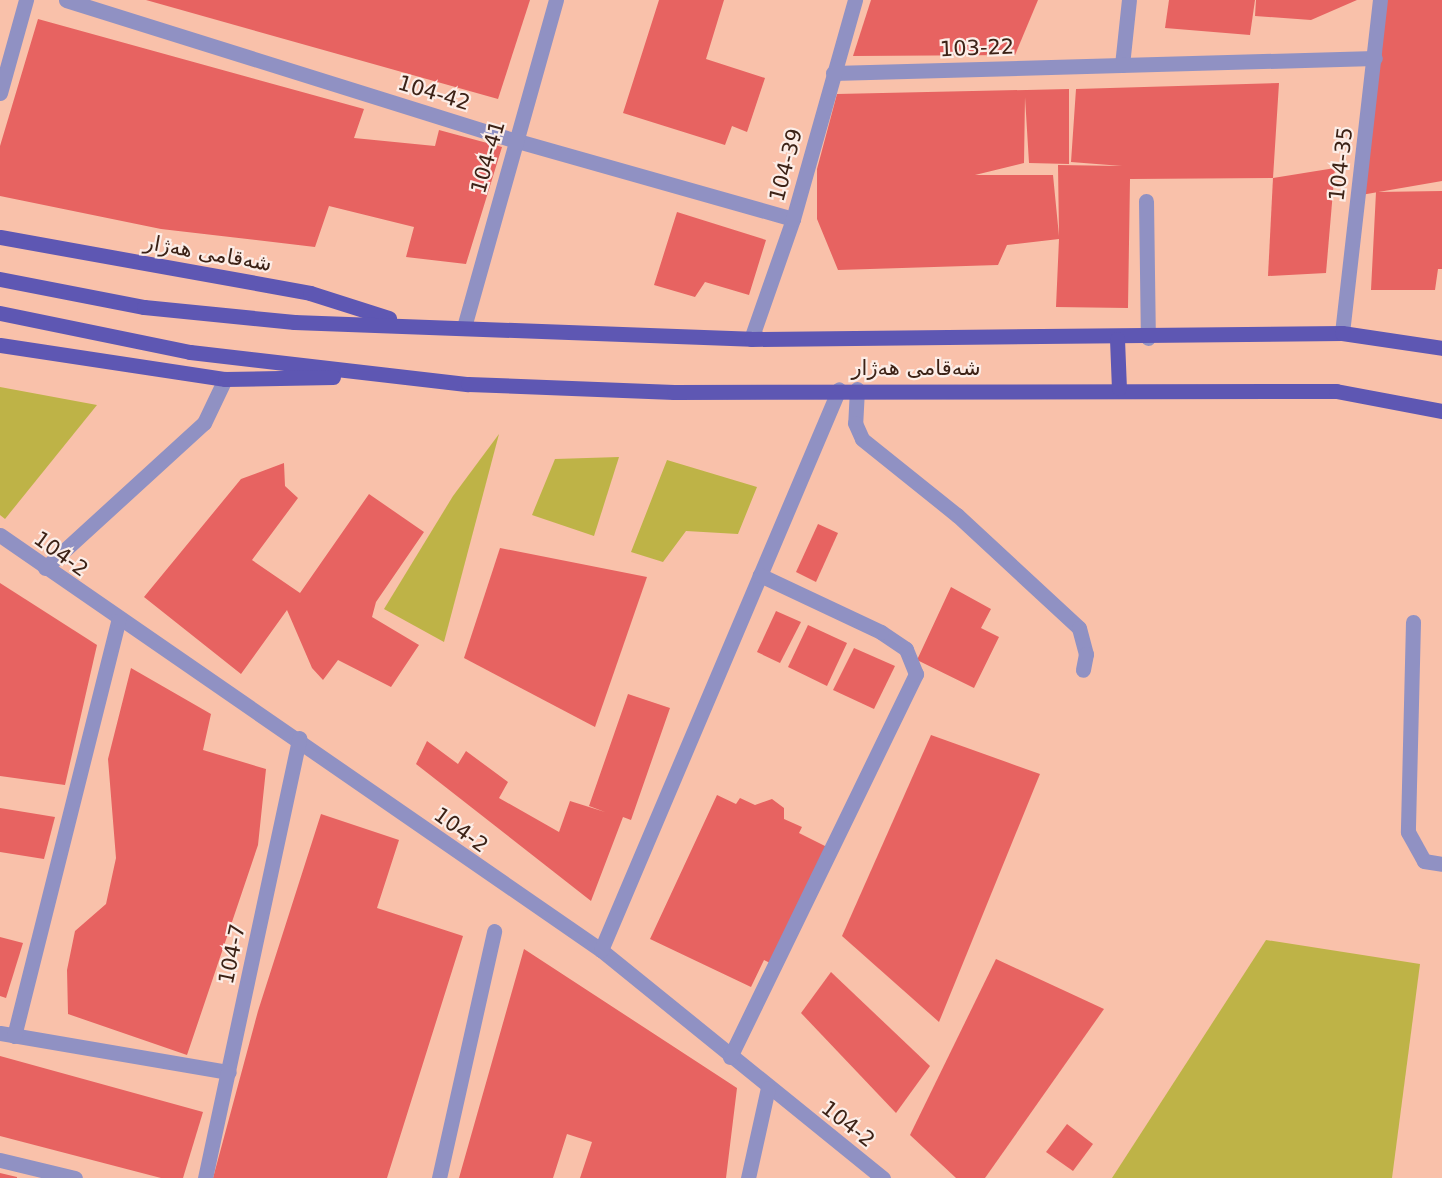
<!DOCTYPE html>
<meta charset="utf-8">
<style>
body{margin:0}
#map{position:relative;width:1442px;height:1178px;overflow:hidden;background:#f9c1aa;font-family:"DejaVu Sans","Noto Naskh Arabic",sans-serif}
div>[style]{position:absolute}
.green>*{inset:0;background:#beb347}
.building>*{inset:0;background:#e76361}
.minor>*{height:15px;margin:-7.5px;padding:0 7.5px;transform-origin:7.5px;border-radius:7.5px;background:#9091c3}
.major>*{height:15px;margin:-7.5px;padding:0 7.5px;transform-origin:7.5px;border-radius:7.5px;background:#5e57b3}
span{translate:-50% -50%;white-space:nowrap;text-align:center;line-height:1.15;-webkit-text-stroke:4.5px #fcede7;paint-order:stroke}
.street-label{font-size:21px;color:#3c2216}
</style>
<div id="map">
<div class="green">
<i style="clip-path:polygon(0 387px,97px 405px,5px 519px,0 515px)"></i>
<i style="clip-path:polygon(499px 434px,444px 642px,384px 609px,453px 496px)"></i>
<i style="clip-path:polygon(619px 457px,594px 536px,532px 515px,555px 459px)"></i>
<i style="clip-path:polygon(667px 460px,757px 487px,738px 534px,686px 531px,663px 562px,631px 552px)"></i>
<i style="clip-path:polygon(1266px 940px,1420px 964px,1392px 1178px,1112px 1178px)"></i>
</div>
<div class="building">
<i style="clip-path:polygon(146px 0,530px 0,498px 99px)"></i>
<i style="clip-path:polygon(659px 0,724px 0,706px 59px,765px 78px,747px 132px,732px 126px,725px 145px,623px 113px)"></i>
<i style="clip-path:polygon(871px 0,1038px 0,1015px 55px,853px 56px)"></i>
<i style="clip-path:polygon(1169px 0,1255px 0,1250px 35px,1165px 28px)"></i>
<i style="clip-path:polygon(1256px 0,1357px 0,1311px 20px,1255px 16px)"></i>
<i style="clip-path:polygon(1384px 0,1442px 0,1442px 181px,1361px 195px)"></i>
<i style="clip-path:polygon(38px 19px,364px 109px,354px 138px,435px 146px,439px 130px,502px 147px,466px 264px,406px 257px,414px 227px,329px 206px,315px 247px,161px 229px,0 196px,0 146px)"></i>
<i style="clip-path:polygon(1279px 83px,1273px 178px,1130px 179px,1128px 308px,1056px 307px,1059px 239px,1007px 245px,998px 265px,838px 270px,817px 219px,817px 169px,837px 94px,1069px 89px,1069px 164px,1029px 163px,1025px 97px,1024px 163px,975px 175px,1053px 175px,1059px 236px,1058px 165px,1122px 166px,1071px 162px,1076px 89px)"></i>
<i style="clip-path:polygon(1335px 168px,1326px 273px,1268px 276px,1273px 178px)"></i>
<i style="clip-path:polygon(1442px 191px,1442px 269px,1438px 269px,1435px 290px,1371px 290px,1376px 192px)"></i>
<i style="clip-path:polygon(677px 212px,766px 240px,749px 295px,705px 282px,695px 297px,654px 285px)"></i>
<i style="clip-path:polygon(284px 463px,285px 486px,298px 498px,252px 560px,300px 593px,369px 494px,424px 532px,376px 602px,372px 617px,419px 645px,391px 687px,338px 660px,323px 680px,312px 668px,287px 610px,241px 674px,144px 597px,241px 479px)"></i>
<i style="clip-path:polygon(818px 524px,838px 533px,816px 582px,796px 572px)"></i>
<i style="clip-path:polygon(500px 548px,647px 577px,595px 727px,464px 658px)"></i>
<i style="clip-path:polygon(0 583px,97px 645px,65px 785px,0 776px)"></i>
<i style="clip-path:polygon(951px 587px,991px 609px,981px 628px,999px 637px,974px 688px,917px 660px)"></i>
<i style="clip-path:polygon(776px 611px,801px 622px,780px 663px,757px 652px)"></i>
<i style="clip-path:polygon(808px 625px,847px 643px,827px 686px,788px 667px)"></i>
<i style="clip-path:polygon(854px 648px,895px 666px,874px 709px,833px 690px)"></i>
<i style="clip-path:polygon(131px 668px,211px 714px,203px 750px,266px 769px,258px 845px,187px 1055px,68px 1014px,67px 970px,75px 931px,106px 904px,116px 858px,108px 759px)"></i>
<i style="clip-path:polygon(628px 694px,670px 708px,631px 820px,623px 817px,591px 901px,416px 764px,427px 741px,458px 764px,466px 751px,508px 782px,499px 798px,559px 832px,570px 801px,605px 812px,589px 806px)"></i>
<i style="clip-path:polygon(931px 735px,1040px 774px,939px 1022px,842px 936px)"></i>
<i style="clip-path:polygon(717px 795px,736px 804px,740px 798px,755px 805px,772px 799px,784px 808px,784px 819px,802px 827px,799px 833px,829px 848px,774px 965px,764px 960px,751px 987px,650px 939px)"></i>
<i style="clip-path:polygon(0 808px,55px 817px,44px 859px,0 852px)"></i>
<i style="clip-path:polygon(321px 814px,399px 840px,377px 908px,463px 936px,387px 1178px,213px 1178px,258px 1011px)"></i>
<i style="clip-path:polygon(0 937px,23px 943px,6px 998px,0 996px)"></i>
<i style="clip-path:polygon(524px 949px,737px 1088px,726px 1178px,580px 1178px,592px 1142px,567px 1134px,553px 1178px,459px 1178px)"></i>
<i style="clip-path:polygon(996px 959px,1104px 1009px,985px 1178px,956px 1178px,910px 1135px)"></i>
<i style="clip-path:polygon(831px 972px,930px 1066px,896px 1113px,801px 1013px)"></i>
<i style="clip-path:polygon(0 1056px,203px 1112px,183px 1178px,161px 1178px,0 1136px)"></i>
<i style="clip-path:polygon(1067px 1124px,1093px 1144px,1073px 1171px,1046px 1152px)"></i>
<i style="clip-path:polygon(0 1173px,17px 1177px,17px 1178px,0 1178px)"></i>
</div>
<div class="minor">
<i style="left:66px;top:0;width:469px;rotate:17.4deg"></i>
<i style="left:514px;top:140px;width:290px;rotate:15.8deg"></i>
<i style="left:1122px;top:65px;width:65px;rotate:-83.9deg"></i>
<i style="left:833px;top:73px;width:542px;rotate:-1.59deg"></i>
<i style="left:0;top:93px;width:97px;rotate:-74.4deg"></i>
<i style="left:1146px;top:201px;width:137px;rotate:89.2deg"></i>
<i style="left:464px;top:327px;width:340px;rotate:-74.3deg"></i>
<i style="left:1342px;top:333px;width:335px;rotate:-83.5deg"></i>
<i style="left:751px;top:339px;width:127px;rotate:-70.7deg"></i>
<i style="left:793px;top:219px;width:228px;rotate:-74.2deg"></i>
<i style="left:857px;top:389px;width:34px;rotate:93deg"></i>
<i style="left:855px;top:423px;width:17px;rotate:66deg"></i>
<i style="left:862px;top:439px;width:122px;rotate:38.7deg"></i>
<i style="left:957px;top:515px;width:166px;rotate:42.8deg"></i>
<i style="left:1079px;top:628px;width:27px;rotate:75deg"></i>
<i style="left:1086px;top:654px;width:16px;rotate:101deg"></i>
<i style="left:0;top:535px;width:730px;rotate:34.63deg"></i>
<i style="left:601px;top:950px;width:363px;rotate:39deg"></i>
<i style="left:45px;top:568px;width:215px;rotate:-42.4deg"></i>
<i style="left:204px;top:423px;width:49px;rotate:-64.5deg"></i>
<i style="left:1413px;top:622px;width:210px;rotate:91.4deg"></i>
<i style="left:1408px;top:832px;width:33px;rotate:61deg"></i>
<i style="left:1424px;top:861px;width:18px;rotate:9deg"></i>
<i style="left:601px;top:950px;width:609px;rotate:-67.01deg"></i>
<i style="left:0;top:1033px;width:232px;rotate:9.7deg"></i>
<i style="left:14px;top:1036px;width:428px;rotate:-75.9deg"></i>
<i style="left:730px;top:1057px;width:426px;rotate:-64.1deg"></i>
<i style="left:916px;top:674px;width:27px;rotate:-112deg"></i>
<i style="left:906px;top:649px;width:30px;rotate:-146deg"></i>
<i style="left:881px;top:632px;width:134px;rotate:-154.8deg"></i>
<i style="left:0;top:1160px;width:77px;rotate:13.5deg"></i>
<i style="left:205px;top:1178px;width:450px;rotate:-77.9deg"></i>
<i style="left:439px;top:1178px;width:253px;rotate:-77.4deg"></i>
<i style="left:748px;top:1178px;width:92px;rotate:-77.5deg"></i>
</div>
<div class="major">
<i style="left:0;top:237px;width:315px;rotate:10.2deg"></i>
<i style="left:310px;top:293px;width:83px;rotate:17.6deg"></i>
<i style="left:0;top:279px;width:147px;rotate:11deg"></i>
<i style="left:144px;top:307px;width:151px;rotate:5.7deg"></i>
<i style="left:294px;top:322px;width:457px;rotate:2.1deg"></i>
<i style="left:751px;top:339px;width:591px;rotate:-0.58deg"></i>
<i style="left:1342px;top:333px;width:101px;rotate:8.5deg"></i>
<i style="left:0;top:313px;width:194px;rotate:11.6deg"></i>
<i style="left:190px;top:352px;width:280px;rotate:6.6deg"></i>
<i style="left:468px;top:384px;width:206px;rotate:2.2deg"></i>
<i style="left:674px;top:392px;width:662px;rotate:-0.09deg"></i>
<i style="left:1336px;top:391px;width:108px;rotate:10.7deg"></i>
<i style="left:1117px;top:339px;width:49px;rotate:87.7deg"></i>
<i style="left:0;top:345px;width:228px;rotate:8.6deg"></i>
<i style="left:225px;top:379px;width:108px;rotate:-1.1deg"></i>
</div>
<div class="street-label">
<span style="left:977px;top:48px;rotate:-2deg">103-22</span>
<span style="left:434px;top:93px;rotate:17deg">104-42</span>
<span style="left:488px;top:157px;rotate:-74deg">104-41</span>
<span style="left:1341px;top:164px;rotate:-83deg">104-35</span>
<span style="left:786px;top:165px;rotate:-75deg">104-39</span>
<span style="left:208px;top:253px;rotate:10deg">شەقامی هەژار</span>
<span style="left:916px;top:368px">شەقامی هەژار</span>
<span style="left:61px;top:554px;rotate:36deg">104-2</span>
<span style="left:461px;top:830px;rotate:36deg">104-2</span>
<span style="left:232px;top:954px;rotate:-78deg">104-7</span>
<span style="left:848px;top:1124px;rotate:38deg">104-2</span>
</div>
</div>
